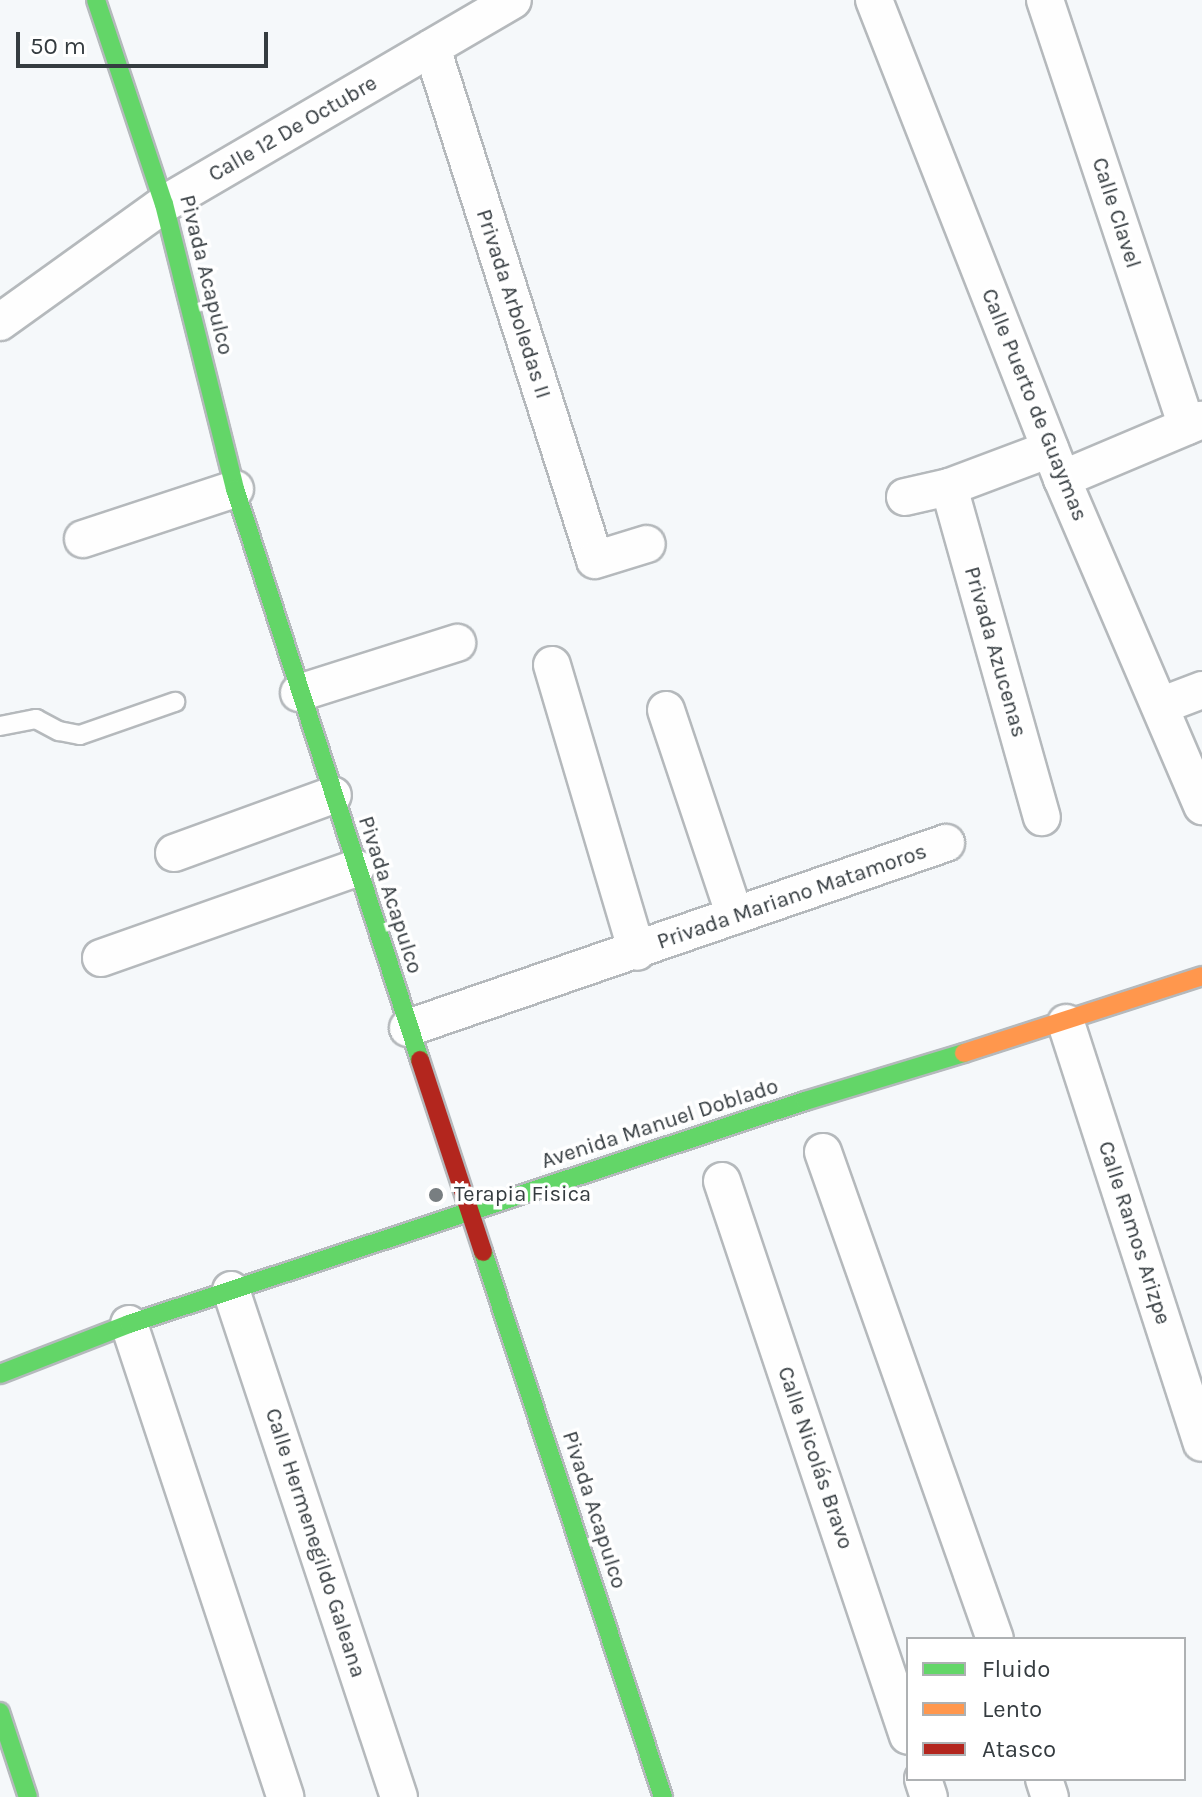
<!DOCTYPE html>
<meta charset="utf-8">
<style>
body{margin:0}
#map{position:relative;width:1202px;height:1797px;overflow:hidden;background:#f5f8fa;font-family:Karla,sans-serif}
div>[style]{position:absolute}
.roads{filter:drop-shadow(2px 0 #b5b9bc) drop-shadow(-2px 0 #b5b9bc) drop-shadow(0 2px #b5b9bc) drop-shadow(0 -2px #b5b9bc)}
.lane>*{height:18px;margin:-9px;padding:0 9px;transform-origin:9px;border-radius:9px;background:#fefefe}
.street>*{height:36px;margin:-18px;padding:0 18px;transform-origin:18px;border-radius:18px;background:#fefefe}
.fast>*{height:18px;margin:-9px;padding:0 9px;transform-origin:9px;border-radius:9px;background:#63d668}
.slow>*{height:18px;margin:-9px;padding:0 9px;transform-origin:9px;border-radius:9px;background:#ff974d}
.jam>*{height:18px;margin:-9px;padding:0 9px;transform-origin:9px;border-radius:9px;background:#b3261e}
.dots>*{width:22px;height:22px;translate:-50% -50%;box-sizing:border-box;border:4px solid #fff;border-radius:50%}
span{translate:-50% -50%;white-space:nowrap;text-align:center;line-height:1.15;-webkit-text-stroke:7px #fff;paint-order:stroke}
.street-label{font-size:22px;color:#353c40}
.poi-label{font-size:22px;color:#353c40}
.left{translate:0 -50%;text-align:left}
.legend{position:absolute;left:906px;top:1637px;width:280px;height:144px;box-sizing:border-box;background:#fff;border:2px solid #aeb1b3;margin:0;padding:10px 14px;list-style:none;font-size:24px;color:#353c40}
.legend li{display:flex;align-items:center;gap:16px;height:40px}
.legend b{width:40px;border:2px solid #aeb1b3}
.scale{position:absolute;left:16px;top:32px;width:252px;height:36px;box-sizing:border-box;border:4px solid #353c40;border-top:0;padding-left:10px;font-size:24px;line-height:28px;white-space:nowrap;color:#353c40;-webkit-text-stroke:6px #fff;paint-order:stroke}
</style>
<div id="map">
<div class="roads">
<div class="lane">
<i style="left:0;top:726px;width:37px;rotate:-11deg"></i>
<i style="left:36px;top:719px;width:26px;rotate:28deg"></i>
<i style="left:59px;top:731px;width:21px;rotate:11deg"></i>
<i style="left:80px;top:735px;width:101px;rotate:-19.2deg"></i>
</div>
<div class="street">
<i style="left:874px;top:0;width:515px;rotate:68.57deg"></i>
<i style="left:1062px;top:479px;width:356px;rotate:66.8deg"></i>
<i style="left:1045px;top:0;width:449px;rotate:71.6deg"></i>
<i style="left:432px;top:48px;width:537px;rotate:72.34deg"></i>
<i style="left:595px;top:560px;width:54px;rotate:-17.1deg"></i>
<i style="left:0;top:322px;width:202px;rotate:-35.7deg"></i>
<i style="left:164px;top:204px;width:404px;rotate:-30.3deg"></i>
<i style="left:1062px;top:479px;width:152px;rotate:-22.9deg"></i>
<i style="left:949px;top:487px;width:343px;rotate:74.3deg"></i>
<i style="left:905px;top:497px;width:45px;rotate:-12.8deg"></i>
<i style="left:949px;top:487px;width:108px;rotate:-20.6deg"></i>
<i style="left:83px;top:539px;width:160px;rotate:-18.2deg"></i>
<i style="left:552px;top:665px;width:299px;rotate:73.5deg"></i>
<i style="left:299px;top:693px;width:166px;rotate:-17.6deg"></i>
<i style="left:1160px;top:706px;width:45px;rotate:-20.9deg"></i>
<i style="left:666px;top:710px;width:217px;rotate:71.5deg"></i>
<i style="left:174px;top:853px;width:169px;rotate:-20deg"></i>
<i style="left:101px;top:958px;width:270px;rotate:-19.4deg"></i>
<i style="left:1066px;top:1023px;width:441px;rotate:72.1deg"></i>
<i style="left:408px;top:1028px;width:569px;rotate:-18.98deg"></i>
<i style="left:823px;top:1152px;width:516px;rotate:70.55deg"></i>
<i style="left:722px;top:1181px;width:585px;rotate:71.47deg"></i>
<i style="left:231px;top:1290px;width:534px;rotate:71.67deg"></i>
<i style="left:129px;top:1324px;width:498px;rotate:71.7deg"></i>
<i style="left:923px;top:1779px;width:19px;rotate:72deg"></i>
<i style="left:1044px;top:1779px;width:19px;rotate:72deg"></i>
</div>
<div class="fast">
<i style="left:96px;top:0;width:215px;rotate:71.6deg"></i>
<i style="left:164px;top:204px;width:294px;rotate:76deg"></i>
<i style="left:235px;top:489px;width:600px;rotate:72.05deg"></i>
<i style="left:483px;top:1252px;width:574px;rotate:71.72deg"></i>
<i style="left:0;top:1374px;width:138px;rotate:-21.2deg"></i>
<i style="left:129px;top:1324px;width:712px;rotate:-18.26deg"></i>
<i style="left:805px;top:1101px;width:166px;rotate:-16.8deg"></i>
<i style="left:0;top:1712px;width:89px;rotate:71.8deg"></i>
</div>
<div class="slow">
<i style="left:964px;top:1053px;width:250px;rotate:-17.9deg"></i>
</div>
<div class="jam">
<i style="left:420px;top:1060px;width:202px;rotate:71.8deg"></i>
</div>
</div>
<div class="dots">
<i style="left:436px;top:1195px;background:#787e81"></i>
</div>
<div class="street-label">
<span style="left:293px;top:129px;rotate:-30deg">Calle 12 De Octubre</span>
<span style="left:1116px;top:213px;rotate:72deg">Calle Clavel</span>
<span style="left:206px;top:275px;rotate:76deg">Pivada Acapulco</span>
<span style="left:513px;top:304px;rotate:72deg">Privada Arboledas II</span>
<span style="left:1034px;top:405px;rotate:68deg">Calle Puerto de Guaymas</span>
<span style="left:995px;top:652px;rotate:74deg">Privada Azucenas</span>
<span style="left:390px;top:895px;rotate:72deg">Pivada Acapulco</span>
<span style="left:792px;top:897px;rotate:-19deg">Privada Mariano Matamoros</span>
<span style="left:660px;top:1124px;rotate:-18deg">Avenida Manuel Doblado</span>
<span style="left:1134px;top:1233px;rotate:72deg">Calle Ramos Arizpe</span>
<span style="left:815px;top:1458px;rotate:71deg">Calle Nicolás Bravo</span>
<span style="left:594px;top:1510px;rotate:72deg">Pivada Acapulco</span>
<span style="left:315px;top:1543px;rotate:72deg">Calle Hermenegildo Galeana</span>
</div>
<div class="poi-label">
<span class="left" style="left:454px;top:1195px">Terapia Fisica</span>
</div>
<ul class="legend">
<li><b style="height:10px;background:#63d668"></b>Fluido</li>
<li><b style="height:10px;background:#ff974d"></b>Lento</li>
<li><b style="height:10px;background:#b3261e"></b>Atasco</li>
</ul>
<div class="scale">50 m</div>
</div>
